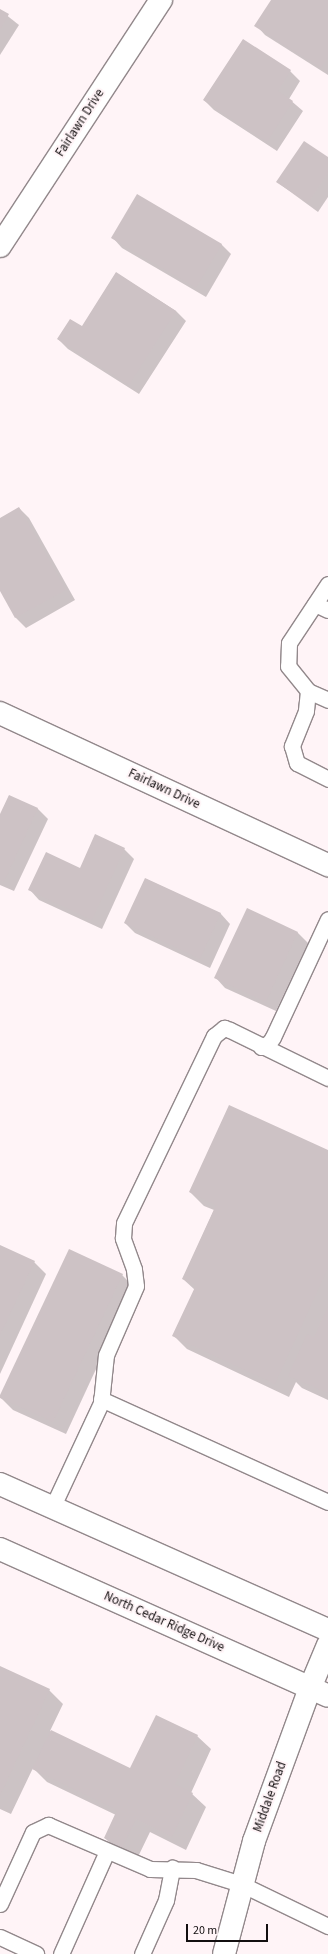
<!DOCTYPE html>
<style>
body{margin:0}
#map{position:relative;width:328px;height:1954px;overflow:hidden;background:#fff4f7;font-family:"Source Sans 3",sans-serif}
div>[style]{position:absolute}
.shadow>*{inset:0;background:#0003}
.building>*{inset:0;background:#cdc2c5}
.roads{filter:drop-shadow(1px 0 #92888b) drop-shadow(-1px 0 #92888b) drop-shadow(0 1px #92888b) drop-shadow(0 -1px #92888b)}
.service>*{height:15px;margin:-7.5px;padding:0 7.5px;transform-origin:7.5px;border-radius:7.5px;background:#fff}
.minor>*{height:22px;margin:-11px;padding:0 11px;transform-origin:11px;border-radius:11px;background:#fff}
.secondary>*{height:22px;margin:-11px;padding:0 11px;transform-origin:11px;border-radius:11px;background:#fff}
span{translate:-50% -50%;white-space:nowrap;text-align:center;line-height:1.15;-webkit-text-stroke:4px #fff4f7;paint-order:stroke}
.street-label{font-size:13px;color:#130f10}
.scale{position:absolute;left:186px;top:1924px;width:82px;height:18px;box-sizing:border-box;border:2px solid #130f10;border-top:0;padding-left:5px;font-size:12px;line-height:14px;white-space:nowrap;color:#130f10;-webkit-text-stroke:3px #fff4f7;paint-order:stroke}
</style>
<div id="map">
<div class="shadow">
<i style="clip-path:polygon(272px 0,328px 0,328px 75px,265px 35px,256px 25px)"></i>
<i style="clip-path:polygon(0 10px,19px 25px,0 55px)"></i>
<i style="clip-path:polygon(243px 40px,290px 71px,300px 81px,289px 99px,303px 111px,277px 151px,214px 110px,204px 100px)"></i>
<i style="clip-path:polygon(328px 158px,328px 197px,318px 212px,277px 182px)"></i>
<i style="clip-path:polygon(113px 238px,221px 244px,231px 254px,206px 297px,122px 248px)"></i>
<i style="clip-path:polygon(116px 273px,176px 311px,186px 321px,139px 394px,68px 349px,58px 339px,82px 328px)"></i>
<i style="clip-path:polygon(19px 508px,29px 518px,75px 600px,26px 628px,16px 618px,0 589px,0 519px)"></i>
<i style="clip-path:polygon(9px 796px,38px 809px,48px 819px,14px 891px,0 885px,0 816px)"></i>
<i style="clip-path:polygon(124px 849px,134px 859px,102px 929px,39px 900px,30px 890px)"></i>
<i style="clip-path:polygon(146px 879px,221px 914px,230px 924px,210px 968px,135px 933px,125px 923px)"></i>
<i style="clip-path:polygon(248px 910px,298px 933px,308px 943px,276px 1011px,225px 988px,216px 978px)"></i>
<i style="clip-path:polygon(328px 1151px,328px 1400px,302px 1388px,296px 1382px,289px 1397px,187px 1349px,174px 1336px,195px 1290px,183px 1279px,214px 1210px,204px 1206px,190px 1192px)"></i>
<i style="clip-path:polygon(0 1246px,34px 1262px,46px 1274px,0 1374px)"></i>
<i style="clip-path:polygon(122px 1275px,134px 1287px,66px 1434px,13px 1410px,0 1397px)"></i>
<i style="clip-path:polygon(0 1667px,49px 1690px,63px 1704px,50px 1731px,131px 1770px,197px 1736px,211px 1749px,191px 1793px,206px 1807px,186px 1850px,150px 1832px,136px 1861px,119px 1852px,105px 1838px,116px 1815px,47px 1782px,33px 1768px,11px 1814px,0 1809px)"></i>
</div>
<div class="building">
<i style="clip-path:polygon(271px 0,328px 0,328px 57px,321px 68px,254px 26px)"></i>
<i style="clip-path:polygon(0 9px,9px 14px,0 30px)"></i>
<i style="clip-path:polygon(243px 39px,291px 70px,278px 91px,293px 101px,267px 142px,203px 100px)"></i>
<i style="clip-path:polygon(304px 141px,328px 157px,328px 173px,308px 203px,276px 182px)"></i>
<i style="clip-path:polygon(137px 194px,222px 244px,196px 288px,111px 238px)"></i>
<i style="clip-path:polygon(116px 272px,176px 311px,129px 385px,57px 339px,70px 319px,82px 326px)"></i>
<i style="clip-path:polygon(19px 507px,66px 590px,15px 618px,0 591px,0 518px)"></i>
<i style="clip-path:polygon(9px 795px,38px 808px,4px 882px,0 880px,0 814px)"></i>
<i style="clip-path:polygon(95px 834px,125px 848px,92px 920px,28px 890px,46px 852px,80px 868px)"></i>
<i style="clip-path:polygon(145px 878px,221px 913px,200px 959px,124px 923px)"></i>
<i style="clip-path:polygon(247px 908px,298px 932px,266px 1002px,214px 978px)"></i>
<i style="clip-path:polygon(229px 1105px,328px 1150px,328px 1268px,275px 1384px,172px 1336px,196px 1285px,182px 1279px,216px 1205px,189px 1192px)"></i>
<i style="clip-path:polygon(0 1245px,35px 1261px,0 1335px)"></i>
<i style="clip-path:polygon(69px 1249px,123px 1274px,53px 1422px,0 1398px,0 1395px)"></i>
<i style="clip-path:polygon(328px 1306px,328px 1393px,288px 1376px,307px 1334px,314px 1337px)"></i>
<i style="clip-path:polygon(0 1666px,50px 1689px,0 1796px)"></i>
<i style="clip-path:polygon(156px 1715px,198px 1735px,175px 1784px,193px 1793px,172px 1837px,136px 1819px,122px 1848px,104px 1838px,117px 1810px,32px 1769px,51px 1730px,130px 1768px)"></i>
</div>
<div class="roads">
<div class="service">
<i style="left:328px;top:584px;width:71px;rotate:123.5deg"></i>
<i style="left:289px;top:643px;width:23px;rotate:92deg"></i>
<i style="left:288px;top:666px;width:32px;rotate:51deg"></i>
<i style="left:308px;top:691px;width:20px;rotate:96deg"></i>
<i style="left:306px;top:711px;width:38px;rotate:112deg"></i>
<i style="left:292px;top:746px;width:18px;rotate:74deg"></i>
<i style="left:297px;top:763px;width:35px;rotate:27deg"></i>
<i style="left:315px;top:604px;width:14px;rotate:25deg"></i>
<i style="left:308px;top:691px;width:22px;rotate:24deg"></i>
<i style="left:261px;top:1047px;width:9px;rotate:-27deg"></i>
<i style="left:269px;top:1043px;width:7px;rotate:-56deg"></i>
<i style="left:273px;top:1037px;width:130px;rotate:-65deg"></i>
<i style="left:101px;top:1399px;width:249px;rotate:24.4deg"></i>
<i style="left:52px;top:1508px;width:116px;rotate:-65deg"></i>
<i style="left:101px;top:1403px;width:48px;rotate:-84.1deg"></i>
<i style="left:106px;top:1355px;width:75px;rotate:-66.5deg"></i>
<i style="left:136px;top:1286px;width:17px;rotate:-97deg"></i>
<i style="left:134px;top:1269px;width:33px;rotate:-110deg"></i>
<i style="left:123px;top:1238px;width:15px;rotate:-86deg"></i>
<i style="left:124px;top:1223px;width:208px;rotate:-64.3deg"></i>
<i style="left:214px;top:1036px;width:13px;rotate:-39deg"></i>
<i style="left:224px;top:1028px;width:6px;rotate:18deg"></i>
<i style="left:230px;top:1030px;width:109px;rotate:26.1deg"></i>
<i style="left:0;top:1904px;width:79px;rotate:-65.4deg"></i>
<i style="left:33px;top:1832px;width:17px;rotate:-25deg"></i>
<i style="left:48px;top:1825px;width:111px;rotate:23.3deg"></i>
<i style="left:150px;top:1869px;width:46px;rotate:1.2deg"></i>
<i style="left:196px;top:1870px;width:47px;rotate:17.3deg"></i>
<i style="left:241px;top:1884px;width:97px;rotate:25.8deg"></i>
<i style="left:0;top:1937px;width:40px;rotate:25deg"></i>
<i style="left:61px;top:1954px;width:113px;rotate:-65.9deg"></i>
<i style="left:142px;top:1954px;width:59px;rotate:-66deg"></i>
<i style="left:166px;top:1900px;width:33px;rotate:-79deg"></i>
</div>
<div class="minor">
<i style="left:0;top:246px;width:294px;rotate:-56.8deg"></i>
<i style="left:0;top:713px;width:362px;rotate:24.9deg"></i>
<i style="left:224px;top:1954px;width:117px;rotate:-75.1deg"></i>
<i style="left:254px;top:1841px;width:163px;rotate:-69.9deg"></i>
<i style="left:310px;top:1688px;width:47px;rotate:-67.3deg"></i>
</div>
<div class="secondary">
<i style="left:0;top:1484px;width:359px;rotate:24deg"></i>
<i style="left:0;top:1549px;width:359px;rotate:24.1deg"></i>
</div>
</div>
<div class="street-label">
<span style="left:80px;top:123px;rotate:-57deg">Fairlawn Drive</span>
<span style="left:164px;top:789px;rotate:25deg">Fairlawn Drive</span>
<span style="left:164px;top:1622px;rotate:24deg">North Cedar Ridge Drive</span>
<span style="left:270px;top:1797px;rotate:-70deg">Middale Road</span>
</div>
<div class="scale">20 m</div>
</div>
